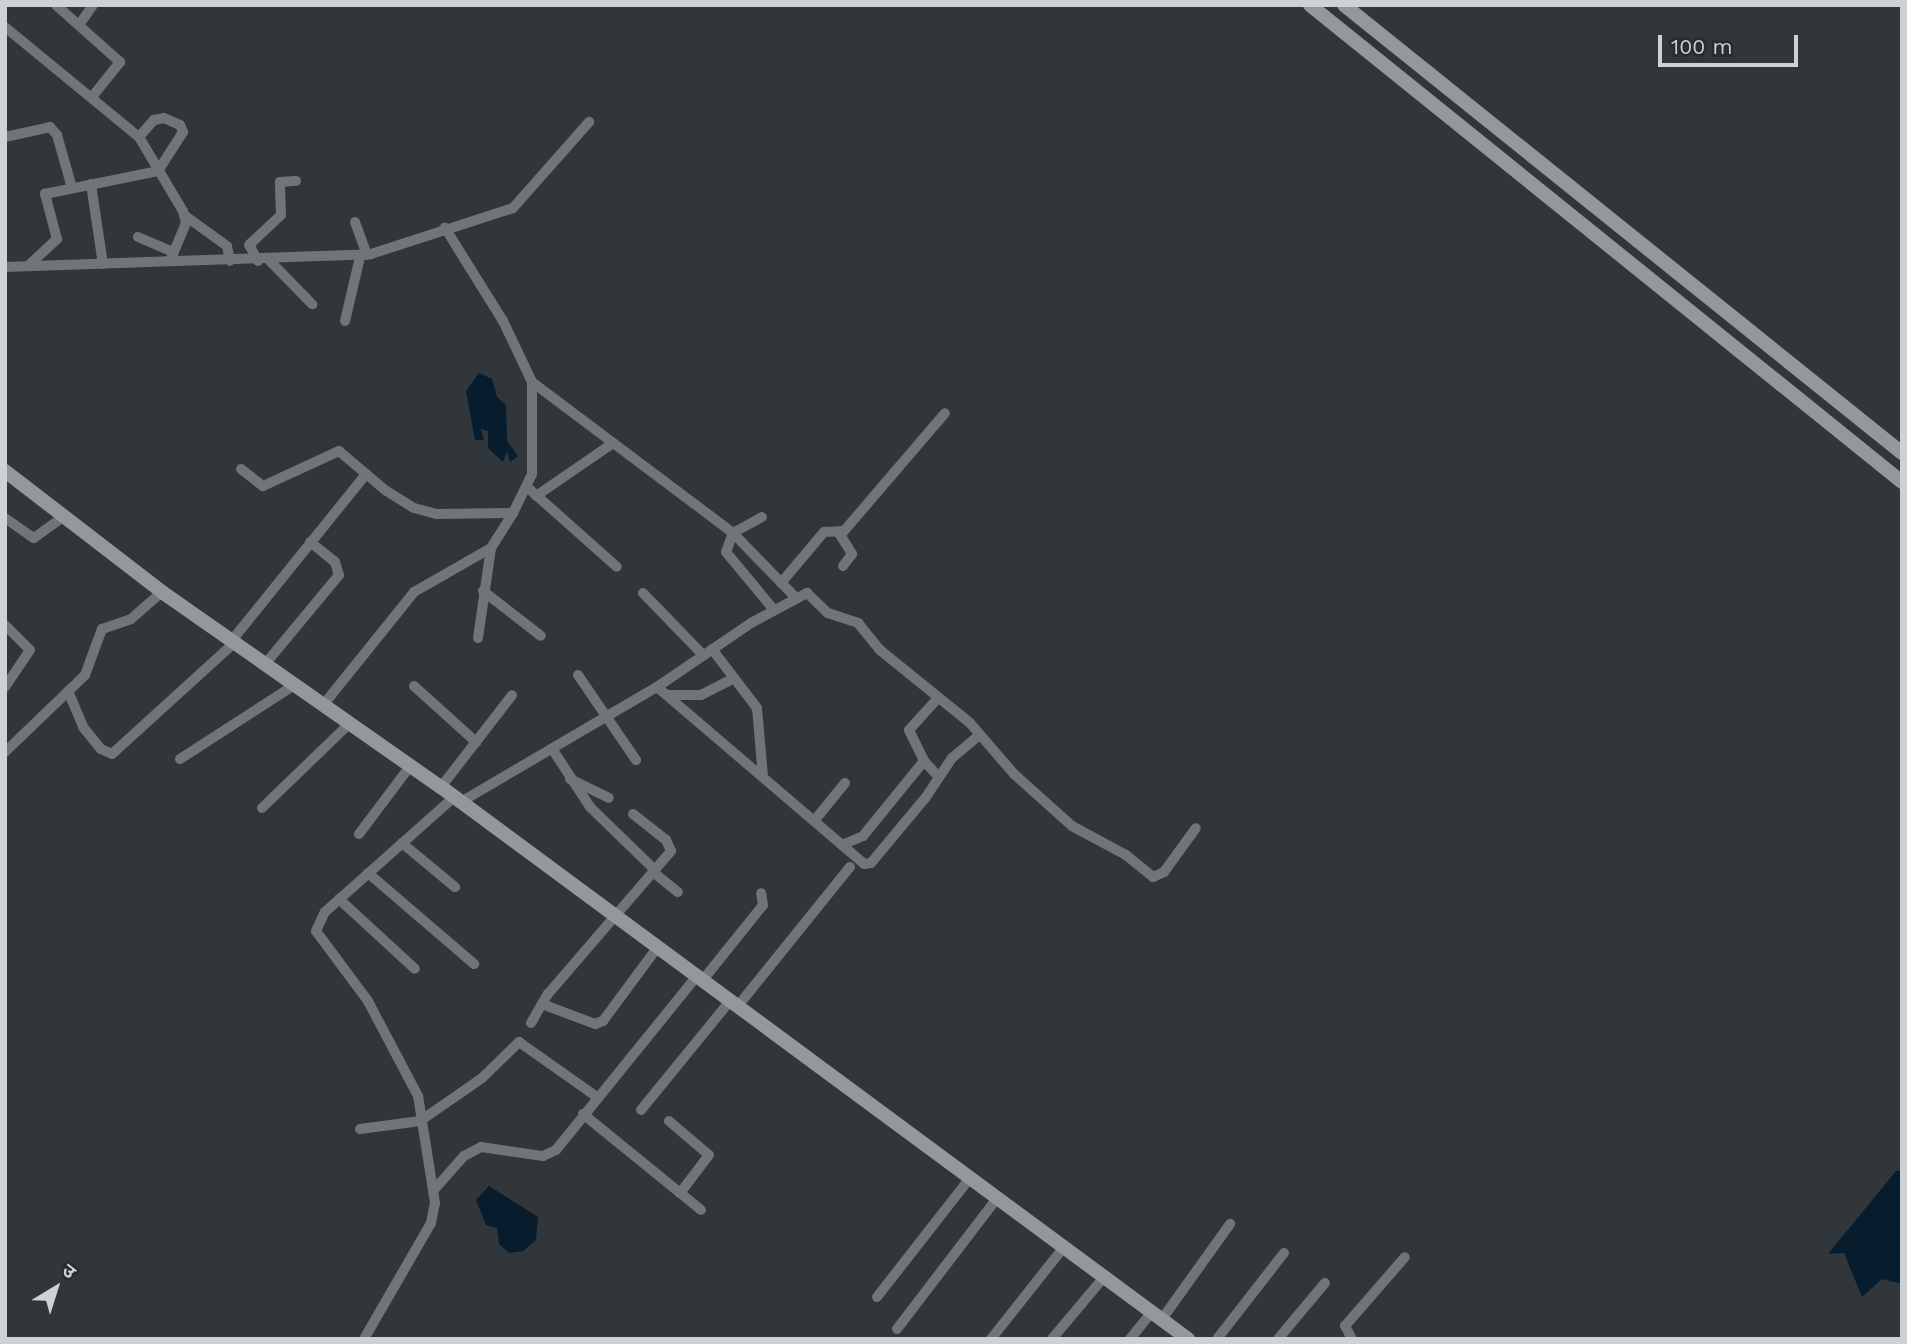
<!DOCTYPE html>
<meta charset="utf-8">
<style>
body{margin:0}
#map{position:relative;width:1907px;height:1344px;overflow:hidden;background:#31363a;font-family:"Work Sans","Noto Sans Devanagari",sans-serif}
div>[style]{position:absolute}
.water>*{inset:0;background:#071c2c}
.street>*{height:10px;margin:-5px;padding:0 5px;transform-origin:5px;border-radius:5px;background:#727577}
.secondary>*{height:14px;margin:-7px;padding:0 7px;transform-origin:7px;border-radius:7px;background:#94989c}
span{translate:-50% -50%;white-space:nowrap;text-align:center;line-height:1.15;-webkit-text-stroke:5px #272c30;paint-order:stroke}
.frame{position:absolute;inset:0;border:7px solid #cfd2d5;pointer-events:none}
.north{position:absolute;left:21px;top:1253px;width:70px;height:70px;-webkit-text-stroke:5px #272c30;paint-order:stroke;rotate:38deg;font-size:19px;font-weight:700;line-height:28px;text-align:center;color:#cfd2d5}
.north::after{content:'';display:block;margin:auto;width:24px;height:32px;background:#cfd2d5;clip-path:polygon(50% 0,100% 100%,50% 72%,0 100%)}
.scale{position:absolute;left:1658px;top:35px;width:140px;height:32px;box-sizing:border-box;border:4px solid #cfd2d5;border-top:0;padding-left:9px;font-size:21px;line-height:24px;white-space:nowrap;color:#cfd2d5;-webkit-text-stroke:5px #272c30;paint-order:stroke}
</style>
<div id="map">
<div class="water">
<i style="clip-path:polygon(479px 373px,492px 379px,497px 397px,506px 405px,507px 441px,518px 456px,510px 462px,507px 451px,503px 462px,488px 448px,488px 431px,481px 429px,484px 440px,475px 440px,466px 391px)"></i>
<i style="clip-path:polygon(1896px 1171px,1902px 1171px,1902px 1284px,1882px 1279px,1862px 1297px,1844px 1253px,1828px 1254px)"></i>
<i style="clip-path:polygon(489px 1186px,538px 1217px,536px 1240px,523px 1251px,509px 1253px,499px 1244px,497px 1228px,486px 1225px,476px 1200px)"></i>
</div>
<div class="street">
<i style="left:56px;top:5px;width:86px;rotate:41.7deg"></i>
<i style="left:120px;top:62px;width:45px;rotate:128.7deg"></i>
<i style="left:79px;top:25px;width:24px;rotate:-55deg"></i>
<i style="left:5px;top:27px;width:173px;rotate:39.4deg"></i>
<i style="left:139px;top:137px;width:86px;rotate:59.3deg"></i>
<i style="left:183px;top:211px;width:12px;rotate:76deg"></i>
<i style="left:186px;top:223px;width:41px;rotate:112.8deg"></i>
<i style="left:5px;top:137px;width:46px;rotate:-12.5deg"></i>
<i style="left:50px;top:127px;width:11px;rotate:49deg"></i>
<i style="left:57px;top:135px;width:55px;rotate:74.2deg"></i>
<i style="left:139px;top:137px;width:23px;rotate:-49deg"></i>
<i style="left:154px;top:120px;width:10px;rotate:-11deg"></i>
<i style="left:164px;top:118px;width:17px;rotate:24deg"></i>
<i style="left:180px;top:125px;width:8px;rotate:67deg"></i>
<i style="left:183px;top:132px;width:46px;rotate:122.7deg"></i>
<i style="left:91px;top:184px;width:81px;rotate:81.5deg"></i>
<i style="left:184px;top:215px;width:53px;rotate:35.8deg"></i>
<i style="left:227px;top:246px;width:15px;rotate:79deg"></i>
<i style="left:355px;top:222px;width:35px;rotate:70deg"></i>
<i style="left:138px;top:237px;width:39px;rotate:23deg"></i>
<i style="left:269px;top:260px;width:62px;rotate:45.7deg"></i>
<i style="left:258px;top:261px;width:18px;rotate:-119deg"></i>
<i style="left:249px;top:245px;width:44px;rotate:-43.2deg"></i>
<i style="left:281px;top:215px;width:33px;rotate:-92deg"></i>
<i style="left:280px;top:182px;width:16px;rotate:-4deg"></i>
<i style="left:28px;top:266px;width:40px;rotate:-43deg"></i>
<i style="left:57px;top:239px;width:47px;rotate:-104.9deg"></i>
<i style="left:45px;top:194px;width:115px;rotate:-11.5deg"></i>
<i style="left:5px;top:267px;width:366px;rotate:-2deg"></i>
<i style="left:371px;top:254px;width:149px;rotate:-17.9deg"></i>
<i style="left:513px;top:208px;width:115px;rotate:-48.5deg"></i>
<i style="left:345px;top:321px;width:66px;rotate:-76.8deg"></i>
<i style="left:532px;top:382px;width:251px;rotate:36.9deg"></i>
<i style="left:733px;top:533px;width:33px;rotate:-29deg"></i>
<i style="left:241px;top:469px;width:28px;rotate:38deg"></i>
<i style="left:263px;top:486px;width:84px;rotate:-24.7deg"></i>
<i style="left:339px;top:451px;width:60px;rotate:40.3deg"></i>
<i style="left:385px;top:490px;width:34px;rotate:32deg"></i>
<i style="left:414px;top:508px;width:23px;rotate:15deg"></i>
<i style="left:436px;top:514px;width:77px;rotate:-0.7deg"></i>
<i style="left:513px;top:513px;width:43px;rotate:-64deg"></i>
<i style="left:532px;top:474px;width:92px;rotate:-90deg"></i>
<i style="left:532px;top:382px;width:68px;rotate:-115.4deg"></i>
<i style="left:503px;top:321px;width:110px;rotate:-121.9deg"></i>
<i style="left:527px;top:487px;width:120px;rotate:41.6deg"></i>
<i style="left:536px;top:496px;width:93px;rotate:-34.5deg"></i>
<i style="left:5px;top:518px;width:35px;rotate:35deg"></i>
<i style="left:34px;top:538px;width:37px;rotate:-36deg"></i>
<i style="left:839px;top:533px;width:25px;rotate:58deg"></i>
<i style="left:852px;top:554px;width:15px;rotate:127deg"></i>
<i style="left:781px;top:583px;width:67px;rotate:-49.9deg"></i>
<i style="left:824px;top:532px;width:20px;rotate:-3deg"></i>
<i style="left:844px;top:531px;width:155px;rotate:-49.4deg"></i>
<i style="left:483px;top:591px;width:73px;rotate:37.8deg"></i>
<i style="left:643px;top:593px;width:86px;rotate:45.9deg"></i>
<i style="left:774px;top:610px;width:75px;rotate:-129.6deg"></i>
<i style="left:726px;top:552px;width:20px;rotate:-70deg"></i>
<i style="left:733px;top:533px;width:91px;rotate:45.9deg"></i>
<i style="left:5px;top:625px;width:35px;rotate:45deg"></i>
<i style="left:30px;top:650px;width:45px;rotate:124deg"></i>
<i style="left:478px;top:638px;width:91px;rotate:-81.8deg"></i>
<i style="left:491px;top:548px;width:41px;rotate:-57.8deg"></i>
<i style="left:233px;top:639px;width:212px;rotate:-51.1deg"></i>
<i style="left:712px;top:649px;width:74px;rotate:52.7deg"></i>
<i style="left:757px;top:708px;width:69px;rotate:85deg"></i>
<i style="left:266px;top:663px;width:114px;rotate:-50.3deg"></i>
<i style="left:339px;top:575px;width:14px;rotate:-107deg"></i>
<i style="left:335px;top:562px;width:32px;rotate:-141deg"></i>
<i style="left:578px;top:675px;width:103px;rotate:55.7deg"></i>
<i style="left:414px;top:686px;width:84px;rotate:42.1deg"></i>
<i style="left:657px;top:687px;width:272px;rotate:40.5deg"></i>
<i style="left:864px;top:864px;width:7px;rotate:-8deg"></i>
<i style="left:871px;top:863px;width:86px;rotate:-50.2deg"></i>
<i style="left:926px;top:797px;width:47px;rotate:-56.3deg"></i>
<i style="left:952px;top:758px;width:34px;rotate:-40deg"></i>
<i style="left:68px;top:691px;width:39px;rotate:67deg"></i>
<i style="left:83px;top:727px;width:28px;rotate:51deg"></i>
<i style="left:101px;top:749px;width:12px;rotate:24deg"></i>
<i style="left:112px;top:754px;width:168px;rotate:-42.3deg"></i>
<i style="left:667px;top:695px;width:34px"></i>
<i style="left:701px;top:695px;width:37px;rotate:-27deg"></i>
<i style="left:938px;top:698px;width:43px;rotate:132.2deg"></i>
<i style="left:909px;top:730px;width:34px;rotate:64deg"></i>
<i style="left:924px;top:761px;width:22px;rotate:47deg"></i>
<i style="left:324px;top:704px;width:144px;rotate:-51.2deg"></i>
<i style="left:414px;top:592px;width:89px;rotate:-29.7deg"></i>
<i style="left:553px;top:750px;width:68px;rotate:57deg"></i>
<i style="left:590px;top:807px;width:91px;rotate:44.1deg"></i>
<i style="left:5px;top:752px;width:111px;rotate:-43.9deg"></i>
<i style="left:85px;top:675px;width:49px;rotate:-69.7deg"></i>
<i style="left:102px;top:629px;width:31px;rotate:-19deg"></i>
<i style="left:131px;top:619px;width:41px;rotate:-41.1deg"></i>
<i style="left:180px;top:759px;width:138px;rotate:-32.9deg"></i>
<i style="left:570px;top:779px;width:43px;rotate:26deg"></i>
<i style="left:441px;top:787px;width:116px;rotate:-52.3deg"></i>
<i style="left:459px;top:803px;width:229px;rotate:-30.4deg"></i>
<i style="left:657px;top:687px;width:114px;rotate:-34.2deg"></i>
<i style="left:751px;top:623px;width:64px;rotate:-28.2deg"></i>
<i style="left:807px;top:593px;width:29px;rotate:44deg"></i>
<i style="left:828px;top:613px;width:32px;rotate:18deg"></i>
<i style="left:858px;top:623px;width:35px;rotate:51deg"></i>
<i style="left:880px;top:650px;width:116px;rotate:39deg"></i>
<i style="left:970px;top:723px;width:67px;rotate:49.2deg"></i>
<i style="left:1014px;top:774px;width:78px;rotate:41.9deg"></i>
<i style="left:1072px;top:826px;width:61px;rotate:28.2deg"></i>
<i style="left:1126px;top:855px;width:35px;rotate:39deg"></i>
<i style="left:1153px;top:877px;width:12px;rotate:-24deg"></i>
<i style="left:1164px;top:872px;width:54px;rotate:-54deg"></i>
<i style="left:262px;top:808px;width:122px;rotate:-44deg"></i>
<i style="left:814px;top:821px;width:49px;rotate:-50.8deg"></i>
<i style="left:359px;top:834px;width:86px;rotate:-53deg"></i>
<i style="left:402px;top:843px;width:69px;rotate:39.7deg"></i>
<i style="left:842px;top:845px;width:23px;rotate:-23deg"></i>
<i style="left:863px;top:836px;width:97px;rotate:-50.9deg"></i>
<i style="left:653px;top:872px;width:32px;rotate:39deg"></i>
<i style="left:368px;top:873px;width:140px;rotate:40.6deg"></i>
<i style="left:339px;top:899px;width:103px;rotate:42.6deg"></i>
<i style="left:702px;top:981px;width:97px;rotate:-51.2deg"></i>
<i style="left:763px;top:905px;width:12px;rotate:-99deg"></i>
<i style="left:542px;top:1004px;width:57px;rotate:20.7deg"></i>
<i style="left:595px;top:1024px;width:9px;rotate:-21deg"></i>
<i style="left:603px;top:1021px;width:91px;rotate:-53.5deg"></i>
<i style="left:737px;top:1007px;width:180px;rotate:-51.1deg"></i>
<i style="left:531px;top:1023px;width:34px;rotate:-60deg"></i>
<i style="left:548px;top:994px;width:189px;rotate:-49.3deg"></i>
<i style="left:671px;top:851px;width:12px;rotate:-114deg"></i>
<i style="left:666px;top:840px;width:42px;rotate:-141.8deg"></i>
<i style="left:641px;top:1110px;width:141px;rotate:-50.8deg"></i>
<i style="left:583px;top:1114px;width:152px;rotate:39.1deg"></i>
<i style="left:669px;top:1121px;width:52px;rotate:40.4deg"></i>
<i style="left:709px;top:1155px;width:48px;rotate:127.3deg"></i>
<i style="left:360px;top:1129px;width:61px;rotate:-7.6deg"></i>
<i style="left:420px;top:1121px;width:75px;rotate:-34.7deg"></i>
<i style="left:482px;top:1078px;width:52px;rotate:-44.2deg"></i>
<i style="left:519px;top:1042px;width:95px;rotate:35.2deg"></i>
<i style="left:433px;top:1191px;width:47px;rotate:-48.5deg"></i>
<i style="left:464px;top:1156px;width:19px;rotate:-28deg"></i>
<i style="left:481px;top:1147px;width:63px;rotate:8.3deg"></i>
<i style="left:543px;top:1156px;width:14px;rotate:-25deg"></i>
<i style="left:556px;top:1150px;width:223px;rotate:-51deg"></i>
<i style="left:877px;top:1297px;width:151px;rotate:-52deg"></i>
<i style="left:1162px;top:1319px;width:117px;rotate:-54.4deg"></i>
<i style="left:897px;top:1329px;width:165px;rotate:-52.6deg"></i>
<i style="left:364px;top:1339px;width:134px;rotate:-60deg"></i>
<i style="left:431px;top:1223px;width:20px;rotate:-79deg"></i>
<i style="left:435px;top:1203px;width:108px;rotate:-99deg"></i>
<i style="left:418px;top:1096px;width:107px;rotate:-117.8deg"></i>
<i style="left:368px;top:1001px;width:87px;rotate:-126.6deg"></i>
<i style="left:316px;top:931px;width:21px;rotate:-65deg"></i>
<i style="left:325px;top:912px;width:171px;rotate:-41.7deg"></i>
<i style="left:991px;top:1339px;width:117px;rotate:-51.6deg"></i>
<i style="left:1052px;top:1339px;width:81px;rotate:-50deg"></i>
<i style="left:1130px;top:1339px;width:35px;rotate:-51deg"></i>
<i style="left:1217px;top:1339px;width:109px;rotate:-52.1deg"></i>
<i style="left:1278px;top:1339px;width:73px;rotate:-50deg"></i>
<i style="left:1352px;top:1339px;width:15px;rotate:-118deg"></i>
<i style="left:1345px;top:1326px;width:91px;rotate:-49deg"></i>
</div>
<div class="secondary">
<i style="left:1310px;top:5px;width:760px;rotate:38.86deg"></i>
<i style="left:1344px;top:5px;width:716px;rotate:38.76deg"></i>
<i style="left:5px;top:471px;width:198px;rotate:37.6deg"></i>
<i style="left:162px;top:592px;width:340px;rotate:35deg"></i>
<i style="left:441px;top:787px;width:929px;rotate:36.46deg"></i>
</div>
<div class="frame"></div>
<div class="north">उ</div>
<div class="scale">100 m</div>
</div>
